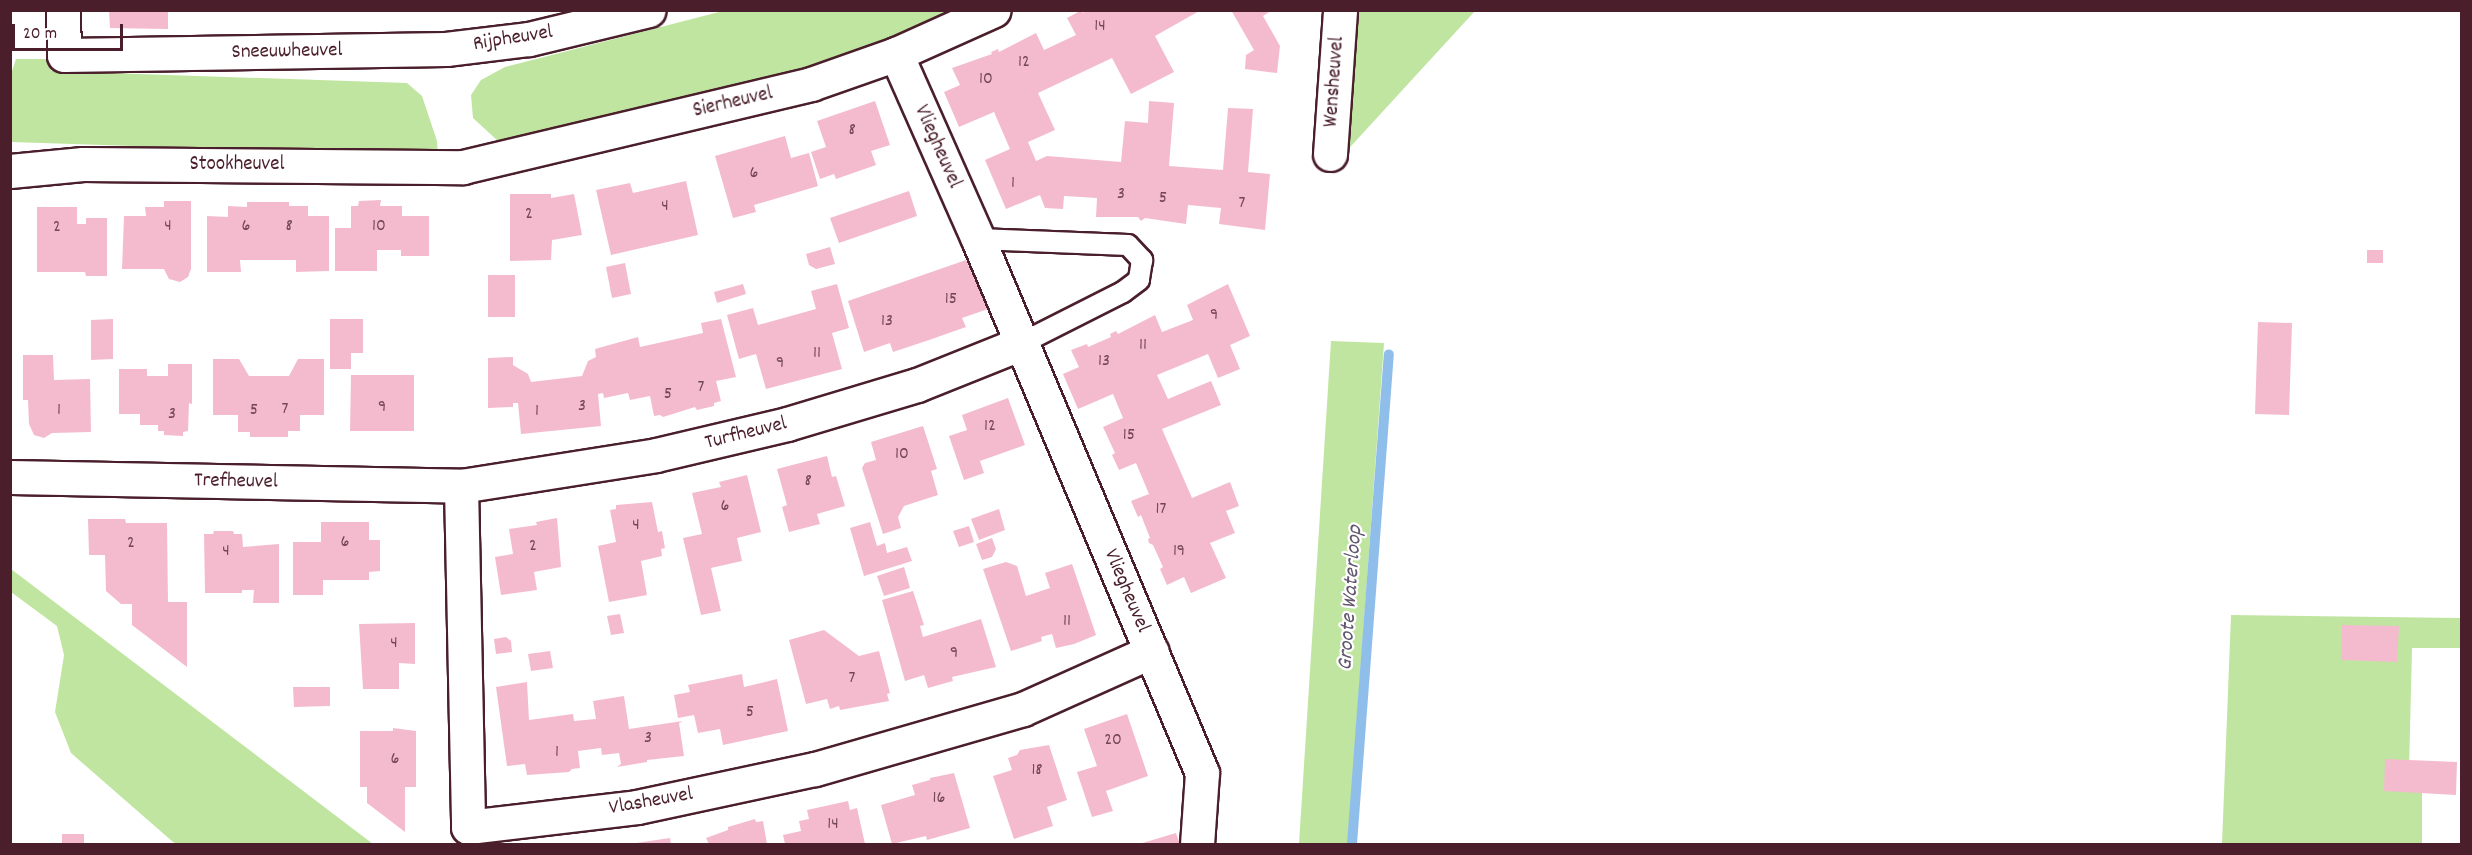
<!DOCTYPE html>
<style>
body{margin:0}
#map{position:relative;width:2472px;height:855px;overflow:hidden;background:#fff;font-family:Dekko,sans-serif}
div>[style]{position:absolute}
.green>*{inset:0;background:#c0e5a0}
.stream>*{height:10px;margin:-5px;padding:0 5px;transform-origin:5px;border-radius:5px;background:#90beea}
.building>*{inset:0;background:#f4bbcf}
.roads{filter:drop-shadow(2px 0 #4a1f2b) drop-shadow(-2px 0 #4a1f2b) drop-shadow(0 2px #4a1f2b) drop-shadow(0 -2px #4a1f2b)}
.lane>*{height:20px;margin:-10px;padding:0 10px;transform-origin:10px;border-radius:10px;background:#fff}
.street>*{height:33px;margin:-16.5px;padding:0 16.5px;transform-origin:16.5px;border-radius:16.5px;background:#fff}
span{translate:-50% -50%;white-space:nowrap;text-align:center;line-height:1.15;-webkit-text-stroke:4.5px #fff;paint-order:stroke}
.number-label{font-size:18px;color:#744654}
.number-label span{-webkit-text-stroke-width:0}
.street-label{font-size:21px;color:#4a1f2b}
.water-label{font-size:22px;color:#62576e;font-style:italic}
.frame{position:absolute;inset:0;border:12px solid #4a1f2b;pointer-events:none}
.scale{position:absolute;left:12px;top:24px;width:111px;height:27px;box-sizing:border-box;border:3px solid #4a1f2b;border-top:0;padding-left:8px;font-size:18px;line-height:21px;white-space:nowrap;color:#4a1f2b;-webkit-text-stroke:4px #fff;paint-order:stroke}
</style>
<div id="map">
<div class="green">
<i style="clip-path:polygon(723px 11px,957px 11px,914px 31px,808px 66px,689px 100px,498px 141px,473px 118px,471px 95px,481px 80px,505px 67px)"></i>
<i style="clip-path:polygon(1348px 11px,1475px 11px,1341px 157px)"></i>
<i style="clip-path:polygon(16px 59px,46px 59px,51px 71px,407px 83px,422px 96px,437px 141px,438px 156px,11px 142px,10px 77px)"></i>
<i style="clip-path:polygon(1331px 341px,1384px 343px,1348px 844px,1299px 844px)"></i>
<i style="clip-path:polygon(10px 569px,11px 569px,373px 844px,178px 844px,173px 842px,71px 753px,55px 712px,64px 655px,57px 626px,11px 592px)"></i>
<i style="clip-path:polygon(2231px 615px,2461px 618px,2461px 648px,2412px 648px,2409px 770px,2422px 771px,2422px 844px,2222px 844px)"></i>
</div>
<div class="stream">
<i style="left:1352px;top:844px;width:491px;rotate:-85.7deg"></i>
</div>
<div class="building">
<i style="clip-path:polygon(109px 10px,168px 10px,168px 29px,110px 28px)"></i>
<i style="clip-path:polygon(1082px 10px,1083px 13px,1087px 10px,1201px 10px,1155px 36px,1174px 72px,1131px 94px,1112px 58px,1038px 93px,1055px 130px,1028px 142px,1036px 161px,1047px 156px,1121px 162px,1125px 121px,1148px 123px,1149px 101px,1174px 103px,1169px 166px,1223px 170px,1228px 108px,1253px 109px,1248px 172px,1270px 174px,1265px 230px,1219px 224px,1221px 208px,1188px 205px,1186px 224px,1145px 218px,1141px 221px,1138px 217px,1096px 217px,1097px 198px,1064px 196px,1063px 209px,1045px 208px,1040px 195px,1006px 209px,985px 160px,1010px 149px,994px 112px,959px 127px,944px 92px,960px 85px,952px 68px,992px 54px,991px 52px,998px 49px,999px 52px,1036px 33px,1044px 50px,1076px 35px,1067px 18px)"></i>
<i style="clip-path:polygon(1231px 10px,1272px 10px,1263px 16px,1280px 46px,1277px 73px,1245px 69px,1246px 55px,1254px 50px)"></i>
<i style="clip-path:polygon(875px 101px,890px 145px,871px 151px,876px 165px,836px 179px,834px 174px,820px 179px,811px 152px,826px 147px,817px 121px)"></i>
<i style="clip-path:polygon(785px 136px,791px 158px,809px 153px,818px 186px,754px 205px,756px 212px,733px 218px,715px 156px)"></i>
<i style="clip-path:polygon(686px 181px,698px 235px,611px 255px,596px 190px,630px 183px,633px 193px)"></i>
<i style="clip-path:polygon(909px 191px,917px 216px,839px 243px,830px 218px)"></i>
<i style="clip-path:polygon(510px 194px,551px 194px,551px 198px,574px 194px,582px 235px,552px 240px,551px 260px,510px 261px)"></i>
<i style="clip-path:polygon(381px 200px,380px 206px,402px 206px,402px 216px,429px 216px,429px 256px,401px 256px,401px 250px,377px 250px,377px 271px,335px 271px,335px 228px,351px 228px,351px 206px,358px 206px,359px 201px)"></i>
<i style="clip-path:polygon(164px 201px,191px 201px,191px 269px,188px 277px,180px 282px,169px 279px,164px 269px,122px 269px,124px 216px,146px 216px,145px 207px,164px 207px)"></i>
<i style="clip-path:polygon(247px 202px,289px 202px,289px 206px,308px 206px,308px 216px,329px 216px,329px 271px,296px 272px,296px 260px,240px 260px,241px 272px,207px 272px,207px 216px,228px 217px,228px 206px,247px 207px)"></i>
<i style="clip-path:polygon(37px 207px,77px 207px,77px 224px,86px 224px,86px 218px,107px 218px,107px 276px,86px 276px,85px 272px,37px 272px)"></i>
<i style="clip-path:polygon(830px 247px,835px 264px,816px 269px,809px 265px,806px 254px)"></i>
<i style="clip-path:polygon(2367px 250px,2383px 250px,2383px 263px,2367px 263px)"></i>
<i style="clip-path:polygon(966px 260px,988px 309px,962px 318px,966px 327px,929px 340px,893px 352px,890px 343px,864px 352px,848px 301px)"></i>
<i style="clip-path:polygon(625px 263px,631px 294px,612px 298px,606px 267px)"></i>
<i style="clip-path:polygon(488px 275px,515px 275px,515px 317px,488px 317px)"></i>
<i style="clip-path:polygon(743px 284px,746px 294px,717px 303px,714px 292px)"></i>
<i style="clip-path:polygon(837px 284px,849px 328px,832px 333px,842px 369px,766px 389px,756px 354px,739px 359px,727px 315px,753px 308px,758px 325px,816px 309px,811px 291px)"></i>
<i style="clip-path:polygon(1228px 284px,1250px 336px,1230px 345px,1240px 369px,1218px 378px,1208px 354px,1157px 375px,1168px 399px,1211px 381px,1221px 405px,1162px 429px,1192px 498px,1230px 482px,1239px 506px,1226px 511px,1235px 533px,1210px 543px,1226px 578px,1191px 593px,1184px 577px,1167px 585px,1160px 569px,1163px 567px,1153px 545px,1149px 543px,1148px 539px,1150px 538px,1141px 515px,1138px 517px,1131px 501px,1149px 494px,1136px 463px,1119px 470px,1112px 455px,1115px 453px,1103px 427px,1123px 418px,1113px 394px,1078px 409px,1063px 374px,1079px 367px,1071px 350px,1087px 344px,1088px 347px,1111px 337px,1110px 334px,1116px 331px,1118px 334px,1155px 315px,1162px 332px,1193px 320px,1187px 305px)"></i>
<i style="clip-path:polygon(113px 319px,113px 359px,91px 360px,91px 320px)"></i>
<i style="clip-path:polygon(330px 319px,363px 319px,363px 353px,351px 353px,351px 369px,330px 369px)"></i>
<i style="clip-path:polygon(721px 319px,736px 377px,716px 381px,721px 401px,714px 403px,714px 406px,697px 410px,695px 407px,663px 417px,660px 415px,654px 416px,650px 396px,630px 400px,628px 393px,604px 398px,603px 393px,598px 394px,601px 426px,521px 434px,518px 403px,513px 403px,513px 407px,488px 408px,488px 358px,513px 357px,513px 365px,528px 374px,531px 382px,582px 376px,588px 361px,596px 357px,595px 349px,638px 337px,640px 347px,703px 333px,701px 323px)"></i>
<i style="clip-path:polygon(2258px 322px,2292px 323px,2289px 415px,2255px 414px)"></i>
<i style="clip-path:polygon(23px 355px,53px 355px,54px 380px,90px 379px,91px 432px,52px 433px,44px 438px,34px 435px,29px 424px,28px 400px,23px 400px)"></i>
<i style="clip-path:polygon(213px 359px,239px 359px,249px 376px,289px 376px,298px 359px,324px 359px,324px 415px,300px 415px,300px 431px,288px 431px,288px 437px,250px 437px,250px 432px,238px 432px,238px 415px,213px 415px)"></i>
<i style="clip-path:polygon(168px 364px,192px 364px,192px 404px,189px 403px,188px 431px,183px 432px,183px 436px,164px 435px,164px 431px,158px 431px,158px 425px,140px 425px,140px 414px,119px 414px,119px 369px,147px 369px,147px 376px,168px 376px)"></i>
<i style="clip-path:polygon(351px 375px,414px 375px,414px 431px,350px 431px)"></i>
<i style="clip-path:polygon(1008px 398px,1025px 445px,980px 461px,984px 473px,964px 480px,949px 436px,967px 430px,962px 415px)"></i>
<i style="clip-path:polygon(923px 426px,937px 469px,931px 471px,938px 495px,904px 506px,898px 517px,901px 528px,883px 534px,862px 468px,865px 463px,876px 460px,871px 442px)"></i>
<i style="clip-path:polygon(827px 456px,832px 477px,836px 476px,845px 506px,817px 514px,820px 524px,789px 532px,782px 507px,787px 505px,777px 469px)"></i>
<i style="clip-path:polygon(747px 475px,761px 532px,737px 538px,742px 561px,711px 568px,721px 611px,701px 615px,683px 538px,702px 534px,692px 493px,721px 487px,719px 482px)"></i>
<i style="clip-path:polygon(652px 502px,658px 532px,662px 531px,665px 548px,661px 549px,662px 556px,641px 561px,647px 595px,609px 602px,598px 546px,616px 542px,610px 510px,616px 509px,616px 505px)"></i>
<i style="clip-path:polygon(999px 509px,1005px 530px,979px 540px,971px 519px)"></i>
<i style="clip-path:polygon(557px 518px,561px 567px,534px 572px,537px 590px,501px 595px,495px 557px,513px 554px,509px 529px,537px 525px,536px 522px)"></i>
<i style="clip-path:polygon(88px 519px,125px 519px,126px 523px,167px 523px,168px 602px,187px 602px,187px 667px,132px 625px,132px 604px,121px 604px,106px 591px,105px 555px,89px 555px)"></i>
<i style="clip-path:polygon(321px 522px,369px 522px,369px 540px,380px 540px,380px 571px,369px 572px,369px 580px,323px 580px,323px 595px,293px 595px,293px 542px,321px 542px)"></i>
<i style="clip-path:polygon(870px 522px,877px 546px,885px 543px,887px 553px,907px 547px,912px 561px,864px 576px,850px 528px)"></i>
<i style="clip-path:polygon(969px 526px,974px 542px,959px 547px,953px 531px)"></i>
<i style="clip-path:polygon(214px 531px,233px 531px,234px 534px,242px 534px,243px 547px,279px 544px,279px 603px,253px 603px,254px 590px,242px 590px,242px 593px,205px 593px,204px 534px,213px 534px)"></i>
<i style="clip-path:polygon(992px 538px,996px 549px,992px 557px,982px 560px,976px 544px)"></i>
<i style="clip-path:polygon(1006px 562px,1017px 566px,1026px 596px,1050px 588px,1045px 573px,1072px 564px,1096px 635px,1074px 644px,1056px 648px,1052px 634px,1041px 637px,1042px 641px,1011px 651px,983px 569px)"></i>
<i style="clip-path:polygon(904px 567px,910px 588px,884px 596px,877px 576px)"></i>
<i style="clip-path:polygon(913px 591px,924px 625px,920px 626px,923px 637px,981px 619px,996px 667px,952px 677px,953px 681px,928px 688px,924px 675px,905px 681px,882px 600px)"></i>
<i style="clip-path:polygon(620px 614px,624px 633px,611px 635px,607px 616px)"></i>
<i style="clip-path:polygon(415px 623px,415px 664px,399px 663px,399px 689px,363px 689px,359px 624px)"></i>
<i style="clip-path:polygon(2342px 625px,2399px 626px,2397px 662px,2341px 660px)"></i>
<i style="clip-path:polygon(824px 630px,859px 656px,879px 651px,890px 693px,887px 694px,889px 701px,840px 710px,839px 706px,830px 709px,827px 699px,806px 704px,789px 640px)"></i>
<i style="clip-path:polygon(506px 637px,511px 641px,512px 652px,496px 654px,494px 639px)"></i>
<i style="clip-path:polygon(550px 651px,553px 668px,531px 671px,528px 654px)"></i>
<i style="clip-path:polygon(742px 674px,744px 687px,777px 679px,788px 731px,723px 745px,720px 729px,698px 733px,694px 715px,678px 718px,674px 695px,690px 692px,688px 685px)"></i>
<i style="clip-path:polygon(527px 682px,529px 720px,573px 714px,574px 721px,596px 719px,593px 701px,624px 696px,629px 729px,683px 721px,679px 723px,684px 756px,647px 760px,647px 762px,617px 767px,621px 764px,619px 753px,602px 755px,601px 748px,578px 751px,580px 768px,572px 769px,569px 772px,527px 775px,525px 764px,507px 766px,496px 687px)"></i>
<i style="clip-path:polygon(293px 687px,330px 687px,330px 706px,294px 707px)"></i>
<i style="clip-path:polygon(1127px 714px,1148px 776px,1106px 791px,1113px 811px,1092px 817px,1077px 772px,1097px 766px,1084px 729px)"></i>
<i style="clip-path:polygon(393px 728px,416px 731px,416px 787px,405px 787px,405px 832px,367px 803px,367px 787px,360px 787px,360px 731px,393px 731px)"></i>
<i style="clip-path:polygon(1049px 745px,1067px 800px,1047px 807px,1053px 826px,1014px 839px,993px 776px,1012px 770px,1008px 758px,1017px 755px,1020px 750px)"></i>
<i style="clip-path:polygon(2385px 759px,2457px 762px,2456px 795px,2384px 791px)"></i>
<i style="clip-path:polygon(954px 773px,970px 828px,927px 840px,926px 836px,892px 844px,881px 805px,915px 795px,912px 785px,930px 780px,930px 778px)"></i>
<i style="clip-path:polygon(848px 801px,850px 810px,857px 808px,865px 844px,785px 844px,783px 835px,801px 831px,799px 821px,809px 819px,807px 810px)"></i>
<i style="clip-path:polygon(755px 819px,756px 822px,763px 821px,767px 844px,709px 844px,706px 838px,728px 830px,728px 827px)"></i>
<i style="clip-path:polygon(1176px 833px,1180px 844px,1139px 844px)"></i>
<i style="clip-path:polygon(62px 834px,84px 834px,84px 844px,62px 844px)"></i>
<i style="clip-path:polygon(670px 838px,671px 844px,637px 844px,636px 843px)"></i>
</div>
<div class="roads">
<div class="lane">
<i style="left:978px;top:239px;width:150px;rotate:2.3deg"></i>
<i style="left:1128px;top:245px;width:21px;rotate:47deg"></i>
<i style="left:1142px;top:260px;width:20px;rotate:99deg"></i>
<i style="left:1139px;top:280px;width:20px;rotate:143deg"></i>
<i style="left:1123px;top:292px;width:113px;rotate:153.2deg"></i>
</div>
<div class="street">
<i style="left:63px;top:10px;width:45px;rotate:88.7deg"></i>
<i style="left:64px;top:55px;width:382px;rotate:-0.9deg"></i>
<i style="left:446px;top:49px;width:84px;rotate:-6.9deg"></i>
<i style="left:529px;top:39px;width:123px;rotate:-13.6deg"></i>
<i style="left:896px;top:54px;width:202px;rotate:66.1deg"></i>
<i style="left:978px;top:239px;width:579px;rotate:67.24deg"></i>
<i style="left:1202px;top:773px;width:71px;rotate:94deg"></i>
<i style="left:1330px;top:154px;width:144px;rotate:-86deg"></i>
<i style="left:10px;top:171px;width:73px;rotate:-5.5deg"></i>
<i style="left:83px;top:164px;width:380px;rotate:0.5deg"></i>
<i style="left:463px;top:167px;width:358px;rotate:-13.4deg"></i>
<i style="left:811px;top:84px;width:90px;rotate:-19.4deg"></i>
<i style="left:896px;top:54px;width:107px;rotate:-24.2deg"></i>
<i style="left:10px;top:477px;width:451px;rotate:1.1deg"></i>
<i style="left:461px;top:486px;width:197px;rotate:-9deg"></i>
<i style="left:656px;top:455px;width:135px;rotate:-13.3deg"></i>
<i style="left:787px;top:424px;width:136px;rotate:-16.7deg"></i>
<i style="left:917px;top:385px;width:113px;rotate:-21.8deg"></i>
<i style="left:461px;top:486px;width:341px;rotate:88.8deg"></i>
<i style="left:468px;top:827px;width:170px;rotate:-6.7deg"></i>
<i style="left:637px;top:807px;width:182px;rotate:-12.1deg"></i>
<i style="left:815px;top:769px;width:216px;rotate:-16.1deg"></i>
<i style="left:1023px;top:709px;width:141px;rotate:-24.2deg"></i>
</div>
</div>
<div class="number-label">
<span style="left:1100px;top:27px">14</span>
<span style="left:1024px;top:63px">12</span>
<span style="left:986px;top:80px">10</span>
<span style="left:852px;top:131px">8</span>
<span style="left:754px;top:174px">6</span>
<span style="left:1013px;top:184px">1</span>
<span style="left:1121px;top:195px">3</span>
<span style="left:1163px;top:199px">5</span>
<span style="left:1242px;top:204px">7</span>
<span style="left:665px;top:207px">4</span>
<span style="left:529px;top:215px">2</span>
<span style="left:168px;top:227px">4</span>
<span style="left:246px;top:227px">6</span>
<span style="left:289px;top:227px">8</span>
<span style="left:379px;top:227px">10</span>
<span style="left:57px;top:228px">2</span>
<span style="left:951px;top:300px">15</span>
<span style="left:1214px;top:316px">9</span>
<span style="left:887px;top:322px">13</span>
<span style="left:1143px;top:346px">11</span>
<span style="left:817px;top:354px">11</span>
<span style="left:1104px;top:362px">13</span>
<span style="left:780px;top:364px">9</span>
<span style="left:701px;top:388px">7</span>
<span style="left:668px;top:395px">5</span>
<span style="left:582px;top:407px">3</span>
<span style="left:382px;top:408px">9</span>
<span style="left:285px;top:410px">7</span>
<span style="left:59px;top:411px">1</span>
<span style="left:254px;top:411px">5</span>
<span style="left:537px;top:412px">1</span>
<span style="left:172px;top:415px">3</span>
<span style="left:990px;top:427px">12</span>
<span style="left:1129px;top:436px">15</span>
<span style="left:902px;top:455px">10</span>
<span style="left:808px;top:482px">8</span>
<span style="left:725px;top:507px">6</span>
<span style="left:1161px;top:510px">17</span>
<span style="left:636px;top:526px">4</span>
<span style="left:345px;top:543px">6</span>
<span style="left:131px;top:544px">2</span>
<span style="left:533px;top:547px">2</span>
<span style="left:226px;top:552px">4</span>
<span style="left:1179px;top:552px">19</span>
<span style="left:1067px;top:622px">11</span>
<span style="left:394px;top:644px">4</span>
<span style="left:954px;top:654px">9</span>
<span style="left:852px;top:679px">7</span>
<span style="left:750px;top:713px">5</span>
<span style="left:648px;top:739px">3</span>
<span style="left:1113px;top:741px">20</span>
<span style="left:557px;top:753px">1</span>
<span style="left:395px;top:760px">6</span>
<span style="left:1037px;top:771px">18</span>
<span style="left:939px;top:799px">16</span>
<span style="left:833px;top:825px">14</span>
</div>
<div class="street-label">
<span style="left:513px;top:39px;rotate:-9deg">Rijpheuvel</span>
<span style="left:287px;top:52px;rotate:-1deg">Sneeuwheuvel</span>
<span style="left:1335px;top:82px;rotate:-86deg">Wensheuvel</span>
<span style="left:733px;top:103px;rotate:-13deg">Sierheuvel</span>
<span style="left:937px;top:147px;rotate:66deg">Vliegheuvel</span>
<span style="left:237px;top:165px">Stookheuvel</span>
<span style="left:746px;top:434px;rotate:-14deg">Turfheuvel</span>
<span style="left:236px;top:482px;rotate:1deg">Trefheuvel</span>
<span style="left:1126px;top:591px;rotate:67deg">Vliegheuvel</span>
<span style="left:651px;top:802px;rotate:-10deg">Vlasheuvel</span>
</div>
<div class="water-label">
<span style="left:1351px;top:598px;rotate:-86deg">Groote Waterloop</span>
</div>
<div class="frame"></div>
<div class="scale">20 m</div>
</div>
